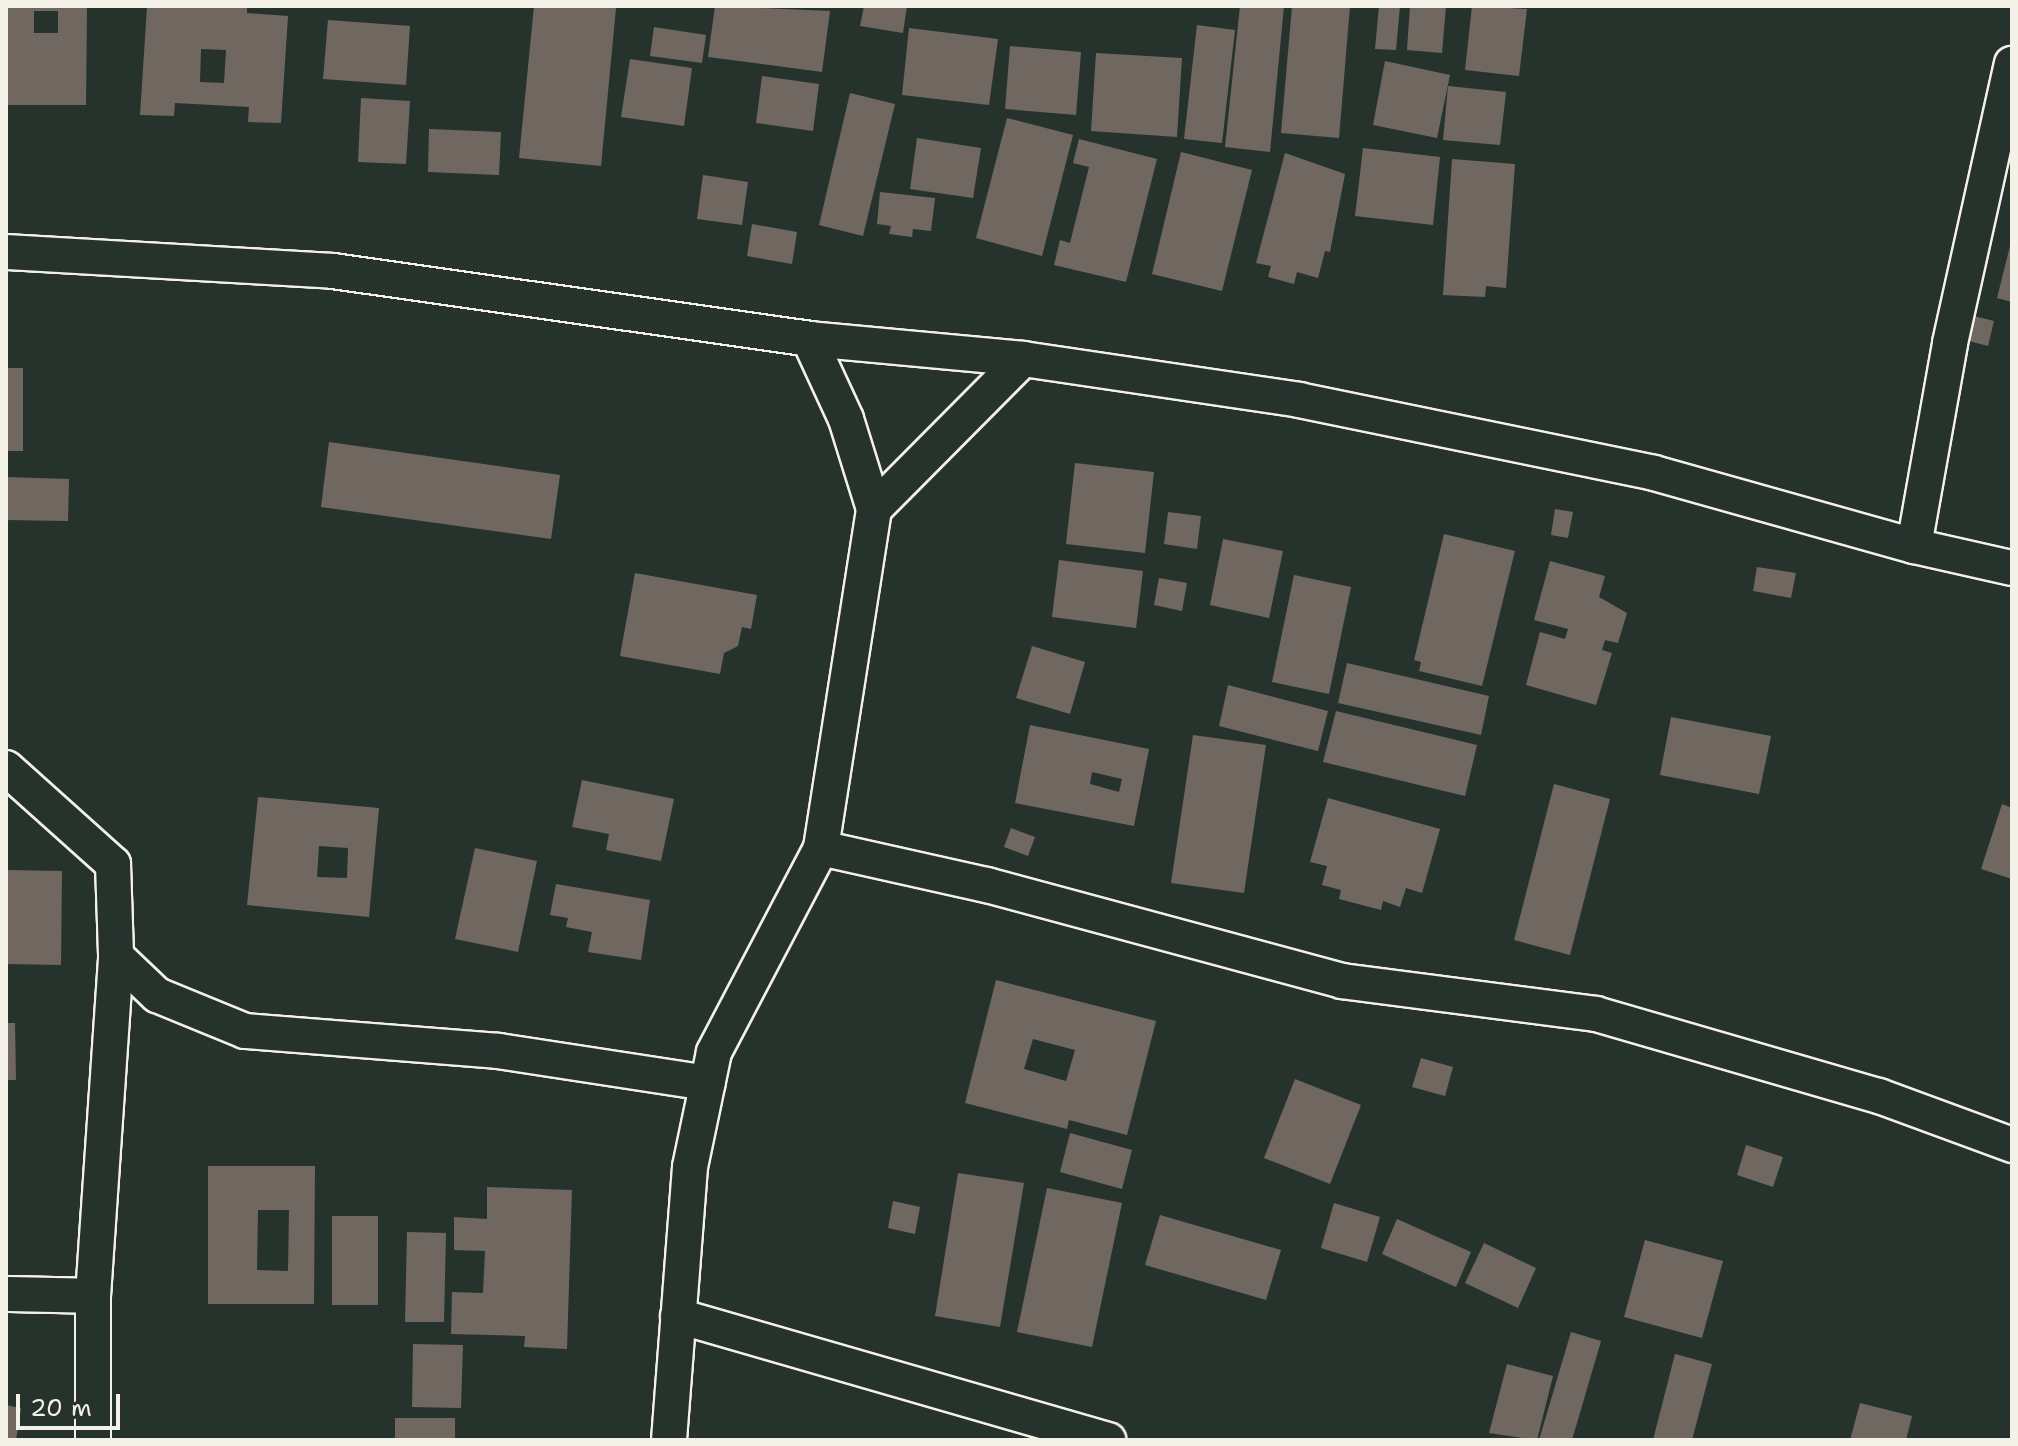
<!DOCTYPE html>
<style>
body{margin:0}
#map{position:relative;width:2018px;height:1446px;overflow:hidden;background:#26332d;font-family:"Shantell Sans",sans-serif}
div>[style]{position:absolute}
.building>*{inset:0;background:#706860}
.roads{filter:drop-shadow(2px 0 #f4f1e8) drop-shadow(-2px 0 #f4f1e8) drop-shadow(0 2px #f4f1e8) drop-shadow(0 -2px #f4f1e8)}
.minor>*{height:34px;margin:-17px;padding:0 17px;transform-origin:17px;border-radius:17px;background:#26332d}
span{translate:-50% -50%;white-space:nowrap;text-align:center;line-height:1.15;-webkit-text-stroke:8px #26332d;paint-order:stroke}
.frame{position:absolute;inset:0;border:8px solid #f4f1e8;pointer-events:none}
.scale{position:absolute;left:16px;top:1394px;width:104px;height:36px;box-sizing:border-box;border:4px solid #f4f1e8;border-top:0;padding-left:10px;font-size:24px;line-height:28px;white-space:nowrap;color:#f4f1e8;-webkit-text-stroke:6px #26332d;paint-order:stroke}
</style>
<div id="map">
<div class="building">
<i style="clip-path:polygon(evenodd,6px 6px,87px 6px,86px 105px,6px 105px,6px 6px,34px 11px,58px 11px,58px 33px,34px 33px,34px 11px)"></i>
<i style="clip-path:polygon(evenodd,192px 6px,247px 6px,247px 13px,288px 16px,281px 123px,248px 122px,249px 107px,175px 103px,174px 116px,140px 115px,147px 7px,192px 6px,201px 49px,226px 50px,224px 83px,200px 82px,201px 49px)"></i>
<i style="clip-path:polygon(534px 6px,616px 8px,601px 166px,519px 158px)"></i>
<i style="clip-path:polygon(715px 6px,830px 11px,822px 72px,708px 57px)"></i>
<i style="clip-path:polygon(864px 6px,907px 6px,903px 33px,860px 26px)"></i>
<i style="clip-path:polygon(1240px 6px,1284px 6px,1270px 152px,1225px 147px)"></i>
<i style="clip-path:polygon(1292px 6px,1350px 6px,1339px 138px,1281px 133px)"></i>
<i style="clip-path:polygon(1379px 6px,1400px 6px,1396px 50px,1375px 49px)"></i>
<i style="clip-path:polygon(1410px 6px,1446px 6px,1442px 53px,1407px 50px)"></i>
<i style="clip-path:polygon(1472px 6px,1527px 9px,1519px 76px,1465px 70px)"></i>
<i style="clip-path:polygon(328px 20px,410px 26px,406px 85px,323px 79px)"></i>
<i style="clip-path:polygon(1197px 25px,1235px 30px,1222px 143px,1184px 139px)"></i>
<i style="clip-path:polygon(654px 27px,706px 35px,702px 63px,650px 56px)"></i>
<i style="clip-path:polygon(909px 28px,998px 39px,989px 105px,902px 95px)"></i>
<i style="clip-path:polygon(1010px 46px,1081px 52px,1076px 115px,1005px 109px)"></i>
<i style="clip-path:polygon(1096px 53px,1182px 58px,1177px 137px,1091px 131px)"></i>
<i style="clip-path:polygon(630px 59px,692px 68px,684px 126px,621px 117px)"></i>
<i style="clip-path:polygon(1385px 61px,1450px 75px,1437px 138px,1373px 125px)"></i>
<i style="clip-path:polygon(762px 76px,819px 84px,813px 131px,756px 123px)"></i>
<i style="clip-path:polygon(1448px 86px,1506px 92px,1500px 145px,1443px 140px)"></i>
<i style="clip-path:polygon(850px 93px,895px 104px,863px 236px,819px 225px)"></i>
<i style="clip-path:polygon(361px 98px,410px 101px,406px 164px,358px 162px)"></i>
<i style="clip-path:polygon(1007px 118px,1073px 135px,1042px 256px,976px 238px)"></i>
<i style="clip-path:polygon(429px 129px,501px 132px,499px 175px,428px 172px)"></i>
<i style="clip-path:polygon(917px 138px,981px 148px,973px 198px,910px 189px)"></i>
<i style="clip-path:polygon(1079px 139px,1157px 159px,1126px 282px,1054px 265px,1060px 240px,1070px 243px,1089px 167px,1073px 163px)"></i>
<i style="clip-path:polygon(1363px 148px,1440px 157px,1433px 225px,1355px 216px)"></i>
<i style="clip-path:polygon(1181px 152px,1252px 170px,1222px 291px,1152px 274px)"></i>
<i style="clip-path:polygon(1285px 153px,1345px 174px,1330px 252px,1325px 251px,1318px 278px,1297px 272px,1294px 284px,1268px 277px,1271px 266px,1256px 263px)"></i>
<i style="clip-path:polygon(1452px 159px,1515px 164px,1506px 288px,1486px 286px,1485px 297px,1443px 295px)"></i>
<i style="clip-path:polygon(703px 175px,748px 182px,742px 225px,697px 219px)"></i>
<i style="clip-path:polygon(880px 192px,935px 198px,931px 231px,913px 229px,912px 237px,889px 234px,891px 226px,877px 224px)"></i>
<i style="clip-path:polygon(752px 224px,797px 232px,792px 264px,747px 256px)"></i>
<i style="clip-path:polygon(2011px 242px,2012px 243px,2012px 302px,1997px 298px)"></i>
<i style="clip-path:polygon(1970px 315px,1994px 321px,1988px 346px,1965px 340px)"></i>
<i style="clip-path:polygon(6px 368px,23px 368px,23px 451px,6px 451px)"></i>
<i style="clip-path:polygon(329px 442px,560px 475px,551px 539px,321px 507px)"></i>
<i style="clip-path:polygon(1075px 463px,1154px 472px,1145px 553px,1066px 544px)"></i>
<i style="clip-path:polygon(6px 477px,69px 479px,68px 521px,6px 520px)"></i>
<i style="clip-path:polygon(1555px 509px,1573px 512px,1568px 538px,1551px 535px)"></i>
<i style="clip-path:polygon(1168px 512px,1201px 516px,1197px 549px,1164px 544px)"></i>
<i style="clip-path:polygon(1444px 534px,1515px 551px,1482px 686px,1419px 671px,1421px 662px,1414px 660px)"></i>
<i style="clip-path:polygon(1223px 539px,1283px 551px,1269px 618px,1210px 605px)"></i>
<i style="clip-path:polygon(1059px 560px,1143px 571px,1136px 628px,1052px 617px)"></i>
<i style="clip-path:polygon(1550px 561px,1605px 576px,1599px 597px,1627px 613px,1618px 643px,1605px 640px,1602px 650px,1612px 653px,1596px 705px,1526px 685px,1540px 632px,1565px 639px,1568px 629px,1534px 620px)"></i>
<i style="clip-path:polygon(1757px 567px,1796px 573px,1791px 598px,1753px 591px)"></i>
<i style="clip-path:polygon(635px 573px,757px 595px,751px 629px,742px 627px,738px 646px,724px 653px,720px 674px,620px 656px)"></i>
<i style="clip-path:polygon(1294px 575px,1351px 587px,1329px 694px,1272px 682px)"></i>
<i style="clip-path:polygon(1159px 578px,1187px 583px,1182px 611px,1154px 605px)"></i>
<i style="clip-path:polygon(1032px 646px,1085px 662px,1070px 714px,1016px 698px)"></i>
<i style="clip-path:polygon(1347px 663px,1489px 696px,1481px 735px,1338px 703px)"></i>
<i style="clip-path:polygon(1228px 685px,1328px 711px,1318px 751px,1219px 726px)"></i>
<i style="clip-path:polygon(1336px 711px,1477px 745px,1465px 796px,1323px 762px)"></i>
<i style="clip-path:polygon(1671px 717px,1771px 736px,1759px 794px,1660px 775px)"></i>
<i style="clip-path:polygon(evenodd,1030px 725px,1149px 749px,1134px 826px,1015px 803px,1030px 725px,1092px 772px,1122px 779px,1119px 792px,1090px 784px,1092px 772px)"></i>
<i style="clip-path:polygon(1193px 735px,1266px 745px,1244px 893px,1171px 883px)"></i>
<i style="clip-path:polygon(582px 780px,674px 799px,661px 861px,606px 850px,609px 834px,572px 827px)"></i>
<i style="clip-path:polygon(1554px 784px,1610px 799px,1570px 955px,1514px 940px)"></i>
<i style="clip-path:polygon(evenodd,258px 797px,379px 808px,369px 917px,247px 905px,258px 797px,319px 846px,348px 848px,347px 878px,317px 877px,319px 846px)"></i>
<i style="clip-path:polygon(1328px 798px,1440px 829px,1422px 893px,1406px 888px,1400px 907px,1383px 901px,1381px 910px,1339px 899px,1341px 890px,1322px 885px,1327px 866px,1310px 862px)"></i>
<i style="clip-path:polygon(2002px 804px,2012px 808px,2012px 879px,1981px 869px)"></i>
<i style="clip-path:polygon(1011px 828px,1035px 837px,1028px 856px,1004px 847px)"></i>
<i style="clip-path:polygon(475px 848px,537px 861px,518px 952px,455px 939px)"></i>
<i style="clip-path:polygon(6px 870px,62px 871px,61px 965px,6px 964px)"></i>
<i style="clip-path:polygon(556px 884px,650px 900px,641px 960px,588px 952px,592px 932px,566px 927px,568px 918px,550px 915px)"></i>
<i style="clip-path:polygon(evenodd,996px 980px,1156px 1021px,1127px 1135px,1069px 1120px,1067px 1129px,965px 1103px,996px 980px,1033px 1039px,1075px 1050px,1066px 1081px,1024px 1069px,1033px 1039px)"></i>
<i style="clip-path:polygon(6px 1023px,15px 1023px,16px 1080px,6px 1080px)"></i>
<i style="clip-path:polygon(1421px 1058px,1453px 1067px,1445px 1096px,1412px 1087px)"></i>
<i style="clip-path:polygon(1295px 1079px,1361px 1105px,1330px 1184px,1264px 1158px)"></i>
<i style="clip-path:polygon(1070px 1133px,1132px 1150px,1122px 1189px,1060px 1172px)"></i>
<i style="clip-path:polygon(1746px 1145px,1783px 1157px,1773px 1187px,1737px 1175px)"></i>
<i style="clip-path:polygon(evenodd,208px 1166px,315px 1166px,314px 1304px,208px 1304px,208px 1166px,258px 1210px,289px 1210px,288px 1271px,257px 1270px,258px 1210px)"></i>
<i style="clip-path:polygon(958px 1173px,1024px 1183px,1000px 1327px,935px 1316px)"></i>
<i style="clip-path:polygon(487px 1187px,572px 1190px,567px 1349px,524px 1347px,525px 1336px,451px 1334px,452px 1292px,483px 1293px,485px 1251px,454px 1250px,454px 1217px,487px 1219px)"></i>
<i style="clip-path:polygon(1047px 1188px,1122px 1203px,1092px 1347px,1017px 1332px)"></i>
<i style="clip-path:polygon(893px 1201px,920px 1207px,915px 1234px,888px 1228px)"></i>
<i style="clip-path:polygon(1334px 1203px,1380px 1217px,1367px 1262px,1321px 1248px)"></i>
<i style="clip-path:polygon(1160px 1215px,1281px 1250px,1266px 1300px,1145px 1265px)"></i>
<i style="clip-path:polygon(332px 1216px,378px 1216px,378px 1305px,332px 1305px)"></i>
<i style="clip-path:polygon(1397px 1219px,1471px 1252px,1456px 1287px,1382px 1254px)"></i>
<i style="clip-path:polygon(407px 1232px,446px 1233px,444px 1322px,405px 1322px)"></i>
<i style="clip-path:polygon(1645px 1240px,1723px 1261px,1702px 1338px,1624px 1317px)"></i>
<i style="clip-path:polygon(1484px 1243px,1536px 1268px,1518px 1308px,1465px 1283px)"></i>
<i style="clip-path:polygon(1571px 1332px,1601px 1341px,1572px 1440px,1539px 1440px)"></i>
<i style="clip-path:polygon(413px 1344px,463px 1345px,461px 1408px,412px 1407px)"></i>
<i style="clip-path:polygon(1675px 1354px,1712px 1364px,1692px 1440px,1653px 1440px)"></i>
<i style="clip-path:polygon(1507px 1364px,1553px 1376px,1537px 1440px,1489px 1433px)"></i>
<i style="clip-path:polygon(1860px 1403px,1912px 1416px,1906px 1440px,1850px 1440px)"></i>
<i style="clip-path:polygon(6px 1405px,21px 1408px,16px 1440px,6px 1440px)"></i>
<i style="clip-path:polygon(395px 1418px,455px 1418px,455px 1440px,395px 1440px)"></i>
</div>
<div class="roads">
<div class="minor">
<i style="left:6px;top:252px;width:328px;rotate:3.3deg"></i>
<i style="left:333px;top:271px;width:481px;rotate:8.1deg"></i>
<i style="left:809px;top:339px;width:215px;rotate:5.3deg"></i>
<i style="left:1023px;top:359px;width:279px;rotate:8.4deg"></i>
<i style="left:1299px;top:400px;width:362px;rotate:11.6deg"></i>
<i style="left:1654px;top:473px;width:270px;rotate:15.7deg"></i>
<i style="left:1914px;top:546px;width:100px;rotate:12.7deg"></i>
<i style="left:874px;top:509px;width:211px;rotate:-45.2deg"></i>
<i style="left:1914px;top:546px;width:206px;rotate:-79.9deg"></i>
<i style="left:1950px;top:343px;width:286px;rotate:-77.5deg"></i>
<i style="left:6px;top:768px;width:144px;rotate:41.9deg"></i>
<i style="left:113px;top:864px;width:92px;rotate:88.1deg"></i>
<i style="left:116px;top:956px;width:57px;rotate:43.6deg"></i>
<i style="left:157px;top:995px;width:95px;rotate:22.2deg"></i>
<i style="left:245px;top:1031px;width:254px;rotate:4.5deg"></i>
<i style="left:498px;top:1051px;width:212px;rotate:8.7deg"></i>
<i style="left:821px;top:848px;width:170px;rotate:12.6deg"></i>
<i style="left:987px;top:885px;width:368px;rotate:15.1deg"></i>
<i style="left:1342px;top:981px;width:256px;rotate:7.4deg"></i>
<i style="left:1596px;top:1014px;width:295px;rotate:16.2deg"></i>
<i style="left:1879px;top:1096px;width:142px;rotate:20.2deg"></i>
<i style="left:6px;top:1294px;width:87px;rotate:1.3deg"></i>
<i style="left:678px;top:1316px;width:448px;rotate:16.1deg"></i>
<i style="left:93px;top:1440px;width:144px;rotate:-90deg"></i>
<i style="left:93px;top:1296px;width:341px;rotate:-86.1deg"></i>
<i style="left:669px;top:1440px;width:274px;rotate:-85.6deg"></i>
<i style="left:690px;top:1167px;width:117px;rotate:-78.2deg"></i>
<i style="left:714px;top:1052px;width:230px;rotate:-62.3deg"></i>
<i style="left:821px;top:848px;width:343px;rotate:-81.1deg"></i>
<i style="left:874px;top:509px;width:94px;rotate:-107.3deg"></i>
<i style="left:846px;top:419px;width:88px;rotate:-114.8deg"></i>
</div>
</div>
<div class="frame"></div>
<div class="scale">20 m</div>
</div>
